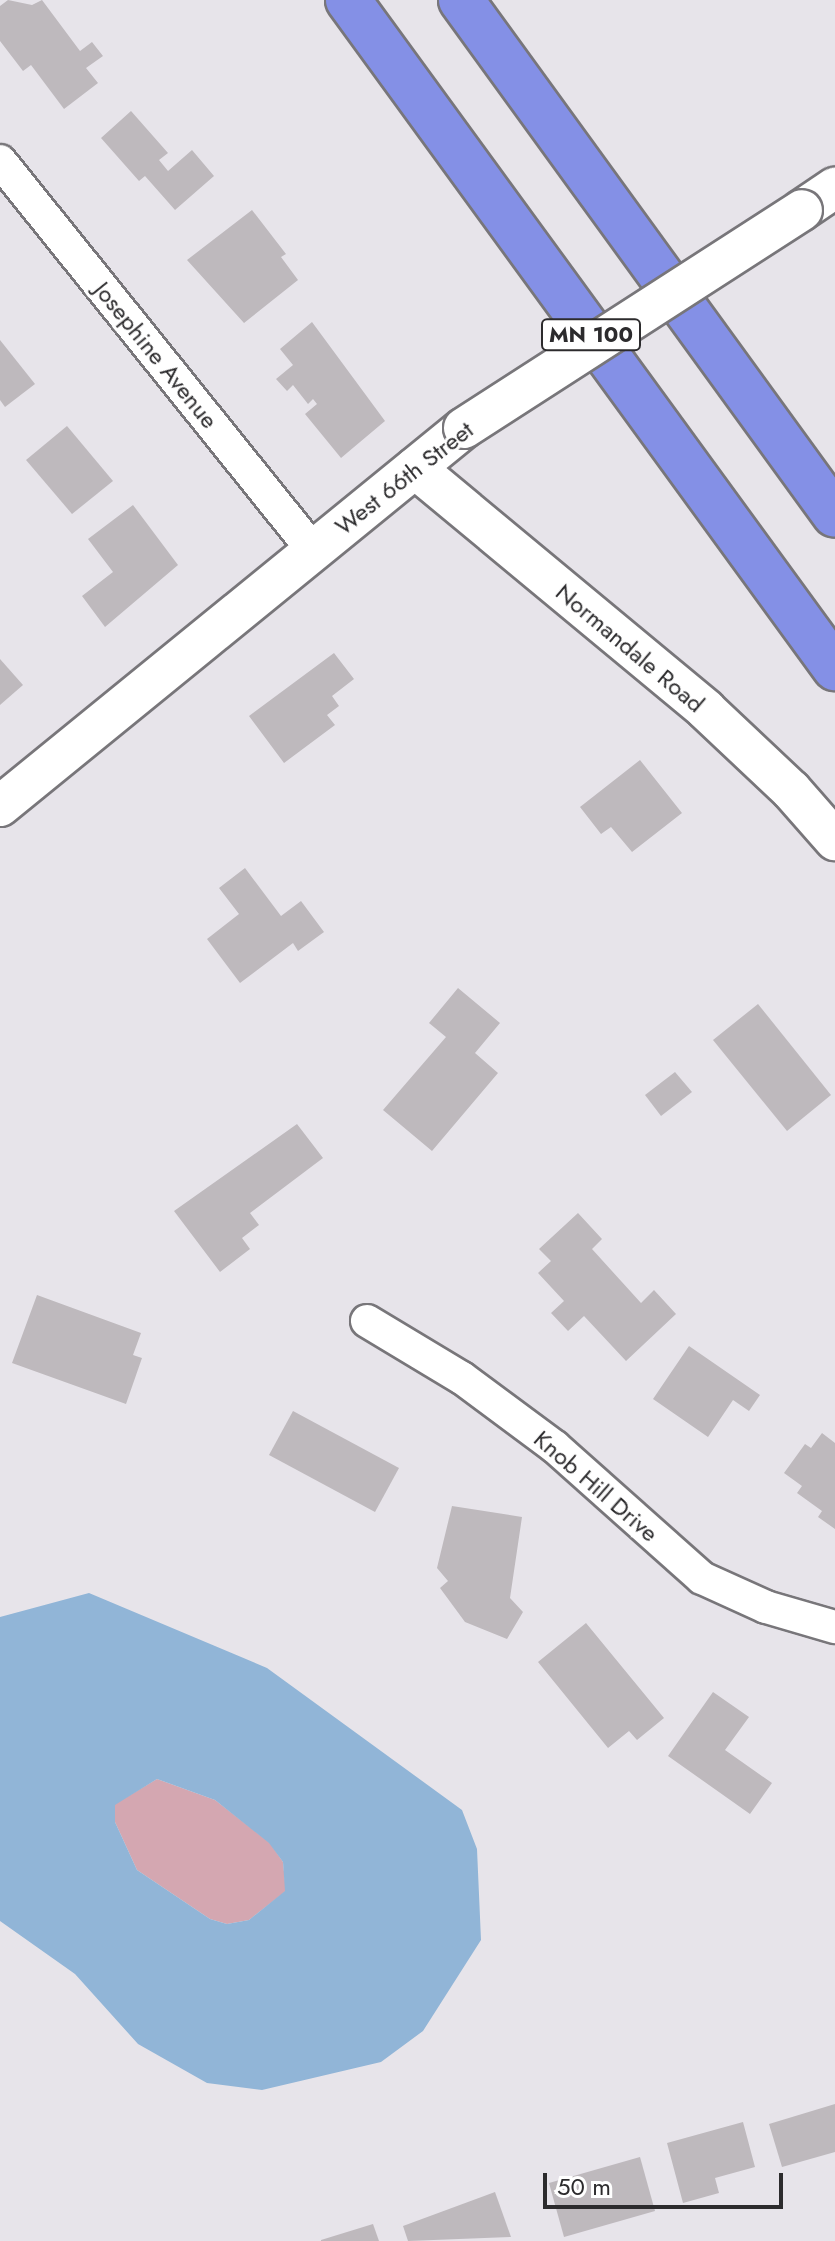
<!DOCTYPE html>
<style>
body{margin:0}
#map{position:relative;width:835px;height:2241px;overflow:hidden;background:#e7e4ea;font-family:Jost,sans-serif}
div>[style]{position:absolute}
.green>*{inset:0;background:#d4a7b1}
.water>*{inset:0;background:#91b5d7}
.building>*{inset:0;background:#beb9bd}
.roads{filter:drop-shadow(2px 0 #78767a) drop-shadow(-2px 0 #78767a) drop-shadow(0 2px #78767a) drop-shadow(0 -2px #78767a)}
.minor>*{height:32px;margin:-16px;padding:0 16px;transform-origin:16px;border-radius:16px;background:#fff}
.tertiary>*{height:40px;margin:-20px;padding:0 20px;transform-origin:20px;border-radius:20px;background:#fff}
.motorway>*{height:44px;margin:-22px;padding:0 22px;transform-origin:22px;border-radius:22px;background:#8490e6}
.bridges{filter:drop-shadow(2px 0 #78767a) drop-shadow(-2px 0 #78767a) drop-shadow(0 2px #78767a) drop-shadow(0 -2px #78767a)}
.tertiary-bridge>*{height:40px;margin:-20px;padding:0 20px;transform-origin:20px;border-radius:20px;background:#fff}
span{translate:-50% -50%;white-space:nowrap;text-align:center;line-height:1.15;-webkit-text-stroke:6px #fff;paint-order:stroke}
.shield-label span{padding:2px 6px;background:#fff;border:2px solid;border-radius:6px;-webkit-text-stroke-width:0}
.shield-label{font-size:22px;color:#2c2b2d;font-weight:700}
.street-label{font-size:24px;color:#2c2b2d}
.scale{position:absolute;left:543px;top:2173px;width:240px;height:36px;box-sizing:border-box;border:4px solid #2c2b2d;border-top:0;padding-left:10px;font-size:24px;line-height:28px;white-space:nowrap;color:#2c2b2d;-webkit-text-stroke:6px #fff;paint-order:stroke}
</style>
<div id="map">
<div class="green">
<i style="clip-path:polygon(157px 1779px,215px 1800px,270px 1843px,283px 1862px,286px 1891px,249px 1920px,227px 1924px,210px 1919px,137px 1870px,115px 1822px,115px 1804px)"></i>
</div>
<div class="water">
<i style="clip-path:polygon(evenodd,89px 1593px,267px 1668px,462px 1810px,477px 1849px,481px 1940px,423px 2031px,381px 2062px,262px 2090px,207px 2083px,138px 2044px,75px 1974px,0 1921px,0 1617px,89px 1593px,157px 1779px,215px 1800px,269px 1843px,283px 1862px,285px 1891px,249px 1920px,227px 1924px,210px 1919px,137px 1870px,115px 1822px,115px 1805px,157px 1779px)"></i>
</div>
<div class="building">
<i style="clip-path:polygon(8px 0,32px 5px,42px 0,80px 51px,92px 42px,103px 56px,86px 68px,98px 83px,64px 109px,31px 65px,23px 71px,0 41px,0 6px)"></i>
<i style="clip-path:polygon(131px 111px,168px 153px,159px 160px,168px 171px,192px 150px,214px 176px,175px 210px,145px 176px,139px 181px,101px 138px)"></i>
<i style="clip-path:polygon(252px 210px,286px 254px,281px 257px,298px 280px,244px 323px,187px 260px)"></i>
<i style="clip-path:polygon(312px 322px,385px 421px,341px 458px,305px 414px,317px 404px,313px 399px,308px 404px,293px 385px,287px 391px,276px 379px,293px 365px,280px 349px)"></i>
<i style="clip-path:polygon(0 340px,35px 384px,5px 407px,0 400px)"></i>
<i style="clip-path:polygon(67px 426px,113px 481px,72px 514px,26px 460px)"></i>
<i style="clip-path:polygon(133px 505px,178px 565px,105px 627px,82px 596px,113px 572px,88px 539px)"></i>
<i style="clip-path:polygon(334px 653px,354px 679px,332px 696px,339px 706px,327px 715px,335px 725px,284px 763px,249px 716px)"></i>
<i style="clip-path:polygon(0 659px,23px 685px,0 705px)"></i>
<i style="clip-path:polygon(640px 760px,682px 813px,632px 852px,611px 827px,601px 834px,580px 807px)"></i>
<i style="clip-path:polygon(245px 868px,281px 916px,301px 901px,324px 932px,298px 951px,293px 943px,240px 983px,207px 939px,239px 914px,219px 888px)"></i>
<i style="clip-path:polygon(458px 988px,500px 1023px,475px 1053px,498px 1073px,432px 1151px,383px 1110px,446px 1037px,429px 1023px)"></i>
<i style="clip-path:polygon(758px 1004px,831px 1095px,787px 1131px,713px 1040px)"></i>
<i style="clip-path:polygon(675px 1072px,692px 1092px,661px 1116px,645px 1095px)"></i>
<i style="clip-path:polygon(297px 1124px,323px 1158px,250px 1213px,259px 1225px,242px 1238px,250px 1249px,220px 1272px,174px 1211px)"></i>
<i style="clip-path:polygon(578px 1213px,602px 1239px,592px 1249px,641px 1303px,654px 1290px,676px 1314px,626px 1361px,584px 1316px,568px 1331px,551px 1313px,564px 1301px,538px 1273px,551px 1261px,539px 1249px)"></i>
<i style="clip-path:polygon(37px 1295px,141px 1333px,133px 1355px,142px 1358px,126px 1404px,12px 1363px)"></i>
<i style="clip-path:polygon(689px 1346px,760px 1395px,749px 1411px,733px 1400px,708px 1437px,653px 1399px)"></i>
<i style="clip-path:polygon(293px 1411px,399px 1468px,375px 1512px,269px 1455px)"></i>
<i style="clip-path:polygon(822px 1433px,835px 1443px,835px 1529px,818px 1517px,822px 1511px,797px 1493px,802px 1486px,784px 1473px,805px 1444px,811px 1448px)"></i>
<i style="clip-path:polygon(452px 1506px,522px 1517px,510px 1598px,523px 1612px,507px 1639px,465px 1622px,440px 1588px,448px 1581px,437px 1568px)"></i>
<i style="clip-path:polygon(586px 1623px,664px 1718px,637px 1740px,629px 1731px,608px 1748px,538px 1662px)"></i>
<i style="clip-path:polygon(713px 1692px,749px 1717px,725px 1750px,772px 1783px,750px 1814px,668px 1756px)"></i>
<i style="clip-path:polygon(835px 2104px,835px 2152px,782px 2167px,769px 2124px)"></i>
<i style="clip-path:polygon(743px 2122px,755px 2167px,715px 2178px,719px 2193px,683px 2203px,667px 2143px)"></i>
<i style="clip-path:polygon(640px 2157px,655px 2211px,564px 2237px,549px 2183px)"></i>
<i style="clip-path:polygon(495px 2192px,511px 2237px,408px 2241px,403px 2226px)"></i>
<i style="clip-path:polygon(373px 2224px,379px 2241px,321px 2241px,321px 2240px)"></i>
</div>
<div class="roads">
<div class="minor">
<i style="left:0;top:161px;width:499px;rotate:51.2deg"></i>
<i style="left:367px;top:1321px;width:111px;rotate:31deg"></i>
<i style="left:462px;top:1378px;width:116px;rotate:36.6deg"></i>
<i style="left:555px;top:1447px;width:197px;rotate:41.7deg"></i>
<i style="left:702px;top:1578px;width:70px;rotate:24.4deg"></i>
<i style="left:766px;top:1607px;width:72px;rotate:16.2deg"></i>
</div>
<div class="tertiary">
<i style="left:802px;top:210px;width:40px;rotate:-34deg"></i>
<i style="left:415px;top:468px;width:378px;rotate:39.7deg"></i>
<i style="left:706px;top:710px;width:117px;rotate:43.3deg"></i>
<i style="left:791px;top:790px;width:67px;rotate:48.7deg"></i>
<i style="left:0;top:806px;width:598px;rotate:-39.17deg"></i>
</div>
<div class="motorway">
<i style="left:348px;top:0;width:827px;rotate:53.91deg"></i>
<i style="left:461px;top:0;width:636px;rotate:54.01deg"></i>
</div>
</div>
<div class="bridges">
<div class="tertiary-bridge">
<i style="left:464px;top:428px;width:402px;rotate:-32.8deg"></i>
</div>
</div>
<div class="shield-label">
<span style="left:591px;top:335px">MN 100</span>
</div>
<div class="street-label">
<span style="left:156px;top:355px;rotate:51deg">Josephine Avenue</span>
<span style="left:404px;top:478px;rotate:-38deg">West 66th Street</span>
<span style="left:630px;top:648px;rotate:40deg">Normandale Road</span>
<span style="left:596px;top:1486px;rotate:41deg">Knob Hill Drive</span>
</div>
<div class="scale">50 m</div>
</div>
